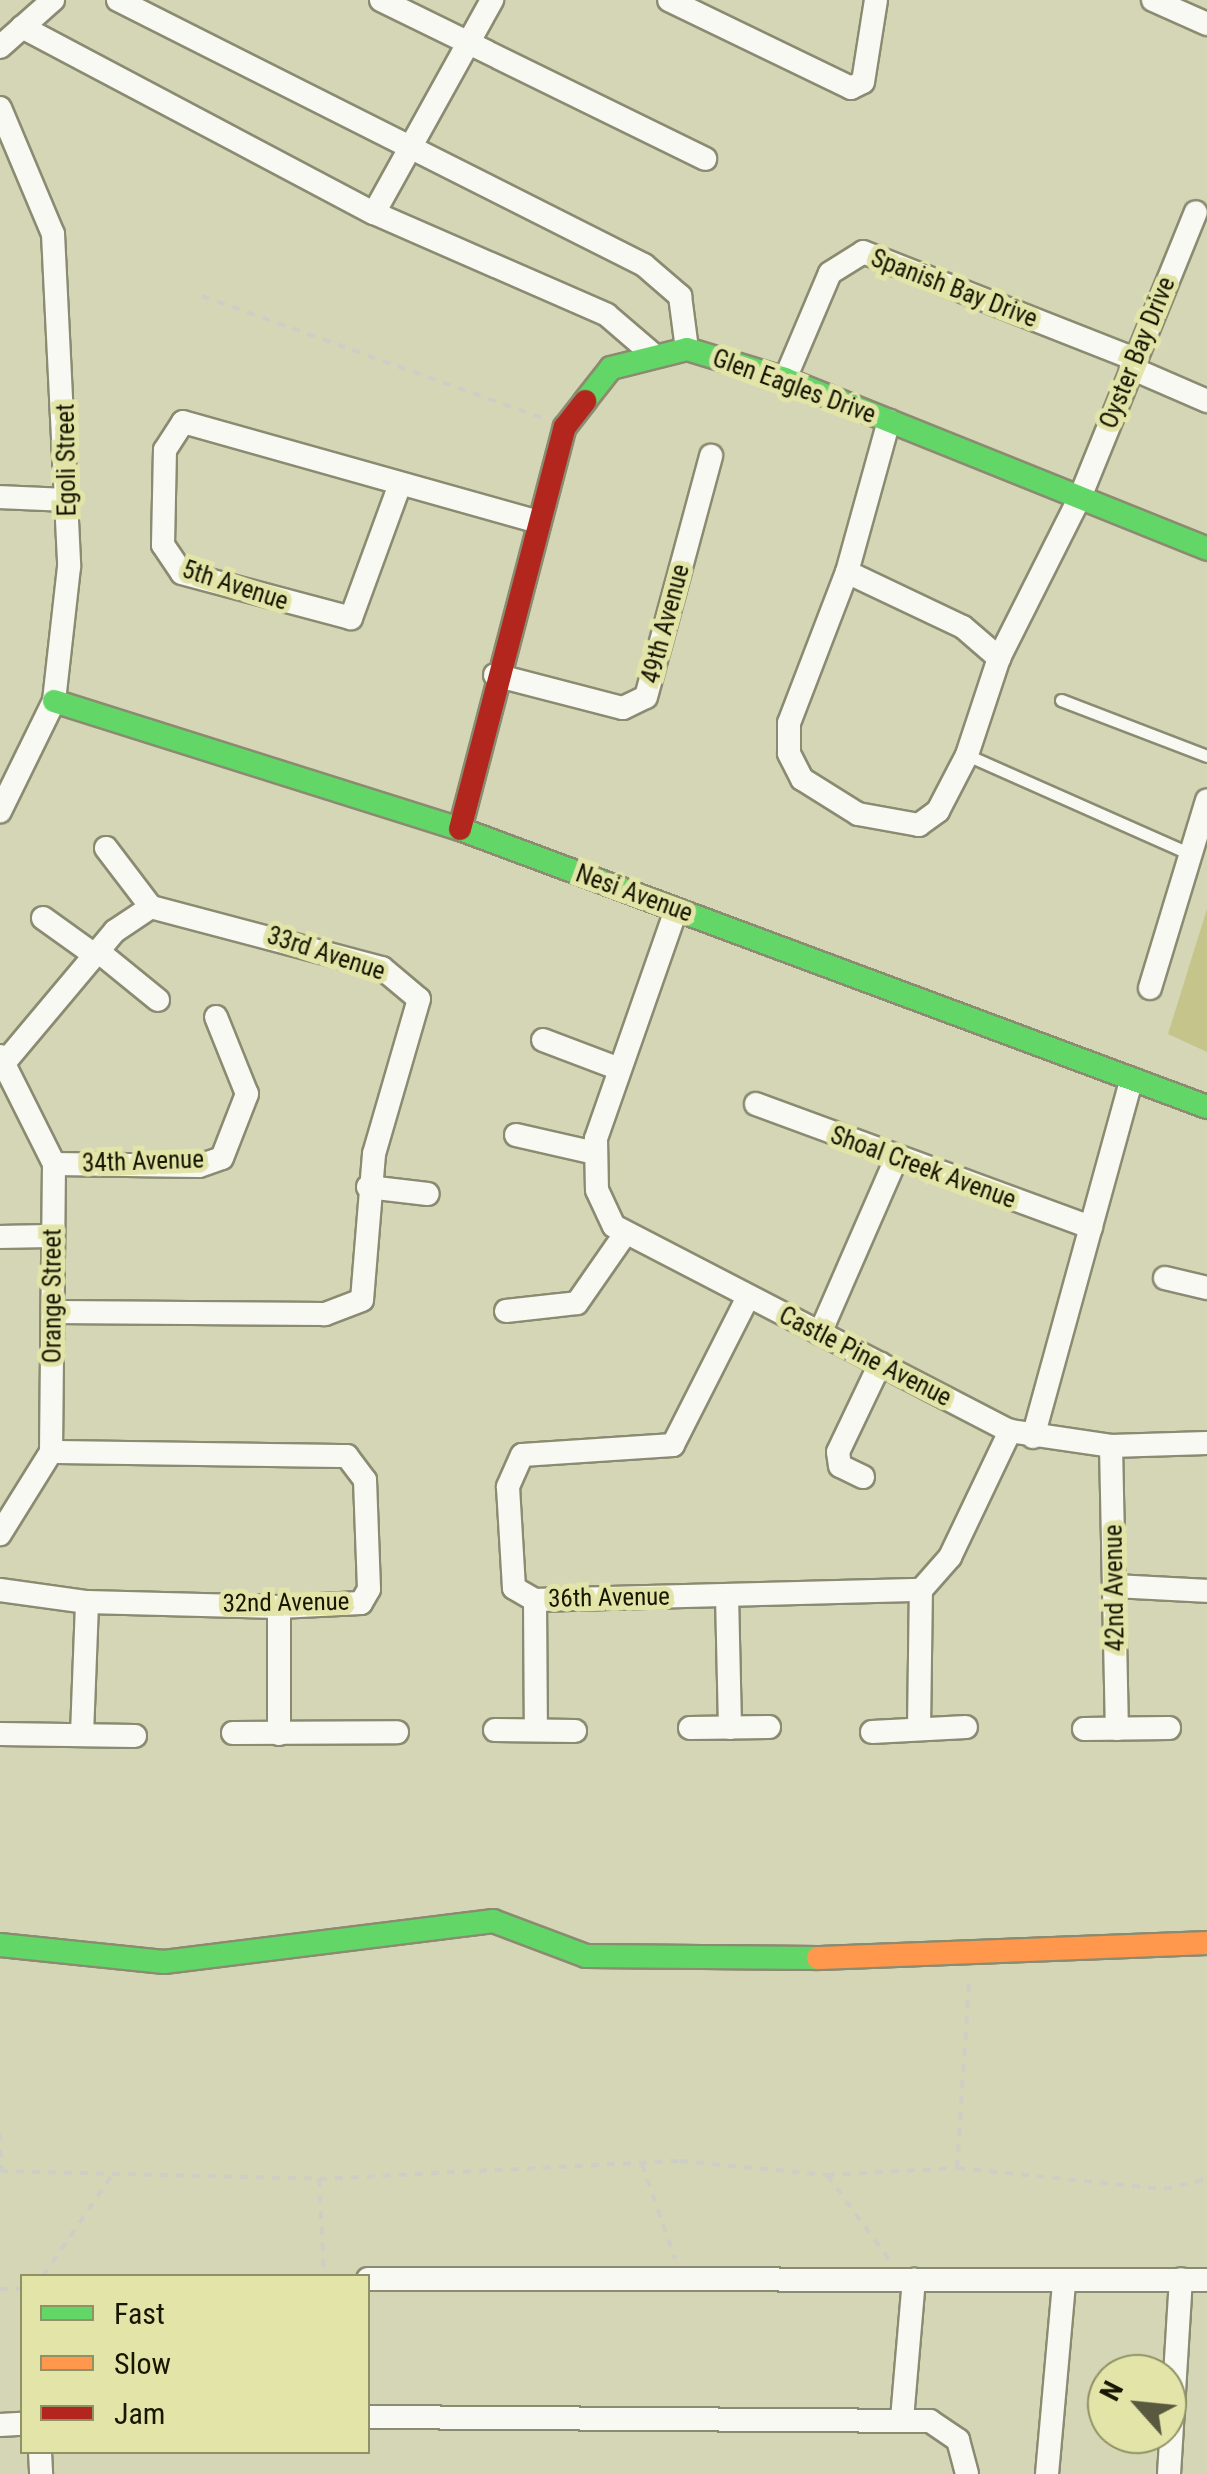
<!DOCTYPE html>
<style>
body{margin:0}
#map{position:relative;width:1207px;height:2474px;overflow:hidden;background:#d5d6b6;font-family:"Roboto Condensed",sans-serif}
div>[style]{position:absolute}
.green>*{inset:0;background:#c4c48b}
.path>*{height:4px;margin-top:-2px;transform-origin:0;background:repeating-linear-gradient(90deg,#cdcec4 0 8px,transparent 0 16px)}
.roads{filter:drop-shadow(2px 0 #8a8b71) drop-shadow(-2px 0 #8a8b71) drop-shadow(0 2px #8a8b71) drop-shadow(0 -2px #8a8b71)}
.lane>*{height:11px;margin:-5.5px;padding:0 5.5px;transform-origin:5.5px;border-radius:5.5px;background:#f9f9f4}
.street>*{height:22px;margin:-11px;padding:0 11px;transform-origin:11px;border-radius:11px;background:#f9f9f4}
.fast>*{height:22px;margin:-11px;padding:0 11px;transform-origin:11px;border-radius:11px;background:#63d668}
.slow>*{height:22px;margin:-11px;padding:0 11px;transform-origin:11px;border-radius:11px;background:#ff974d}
.jam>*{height:22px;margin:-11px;padding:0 11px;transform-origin:11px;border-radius:11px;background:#b3261e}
span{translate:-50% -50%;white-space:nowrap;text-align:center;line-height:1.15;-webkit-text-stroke:10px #e2e4a8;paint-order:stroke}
.street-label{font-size:25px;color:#161601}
.legend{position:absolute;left:20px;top:2274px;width:350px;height:180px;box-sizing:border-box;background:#e2e4a8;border:2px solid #909265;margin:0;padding:12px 18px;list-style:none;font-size:30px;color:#161601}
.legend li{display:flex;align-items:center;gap:20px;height:50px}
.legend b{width:50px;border:2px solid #909265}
.north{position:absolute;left:1087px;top:2354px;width:100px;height:100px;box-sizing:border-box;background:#e2e4a8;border:2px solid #909265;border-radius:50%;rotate:297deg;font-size:28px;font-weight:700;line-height:40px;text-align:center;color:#161601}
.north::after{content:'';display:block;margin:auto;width:35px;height:45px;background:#595940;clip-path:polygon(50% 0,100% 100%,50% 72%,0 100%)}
</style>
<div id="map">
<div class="green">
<i style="clip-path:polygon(1207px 909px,1207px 1052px,1168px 1034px)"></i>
</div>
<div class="path">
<i style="left:202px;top:296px;width:361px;rotate:19.7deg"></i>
<i style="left:0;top:2133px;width:38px;rotate:88deg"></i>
<i style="left:642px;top:2164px;width:101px;rotate:70.8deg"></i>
<i style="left:957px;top:2168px;width:188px;rotate:-86.3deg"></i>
<i style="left:0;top:2171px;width:319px;rotate:1.4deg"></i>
<i style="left:319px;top:2179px;width:361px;rotate:-2.9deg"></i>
<i style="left:680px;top:2161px;width:148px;rotate:5.4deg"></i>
<i style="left:827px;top:2175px;width:130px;rotate:-3.1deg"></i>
<i style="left:957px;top:2168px;width:208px;rotate:5.8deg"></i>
<i style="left:1164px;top:2189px;width:44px;rotate:-13.1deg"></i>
<i style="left:827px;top:2175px;width:104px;rotate:53.6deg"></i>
<i style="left:319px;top:2179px;width:97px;rotate:87deg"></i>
<i style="left:43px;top:2276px;width:127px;rotate:-55.6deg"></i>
<i style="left:0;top:2289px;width:22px"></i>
</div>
<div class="roads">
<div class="lane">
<i style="left:1061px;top:700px;width:156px;rotate:21deg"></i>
<i style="left:967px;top:755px;width:244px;rotate:23.9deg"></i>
</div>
<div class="street">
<i style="left:118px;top:0;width:589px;rotate:26.74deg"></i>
<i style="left:644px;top:265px;width:48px;rotate:40.7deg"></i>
<i style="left:680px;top:296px;width:53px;rotate:82.5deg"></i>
<i style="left:381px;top:0;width:361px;rotate:26.1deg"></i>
<i style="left:669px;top:0;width:202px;rotate:25.8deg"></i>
<i style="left:851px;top:88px;width:13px;rotate:-27deg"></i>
<i style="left:863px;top:82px;width:83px;rotate:-81deg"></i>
<i style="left:1153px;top:0;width:59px;rotate:24deg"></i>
<i style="left:22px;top:27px;width:398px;rotate:27.9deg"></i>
<i style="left:374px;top:213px;width:254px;rotate:23.6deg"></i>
<i style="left:607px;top:315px;width:57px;rotate:40.7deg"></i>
<i style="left:0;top:47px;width:71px;rotate:-41.6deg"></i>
<i style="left:0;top:108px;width:137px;rotate:67.2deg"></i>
<i style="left:53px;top:234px;width:333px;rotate:87.2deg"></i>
<i style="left:69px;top:567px;width:135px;rotate:96.4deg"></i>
<i style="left:54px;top:701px;width:123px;rotate:116.1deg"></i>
<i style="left:374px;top:213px;width:244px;rotate:-61deg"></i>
<i style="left:1131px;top:368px;width:83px;rotate:23.5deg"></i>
<i style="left:785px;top:379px;width:115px;rotate:-67deg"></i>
<i style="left:830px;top:273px;width:39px;rotate:-32deg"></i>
<i style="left:863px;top:252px;width:292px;rotate:21.5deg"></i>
<i style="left:400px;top:484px;width:143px;rotate:110.1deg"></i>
<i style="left:351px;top:618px;width:175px;rotate:-165.1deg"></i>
<i style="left:182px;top:573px;width:34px;rotate:-124deg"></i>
<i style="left:163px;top:545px;width:95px;rotate:-88.8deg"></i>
<i style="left:165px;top:450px;width:33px;rotate:-57deg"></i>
<i style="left:183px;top:422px;width:369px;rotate:15.7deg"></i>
<i style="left:0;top:497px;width:68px;rotate:2.5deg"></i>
<i style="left:847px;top:572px;width:128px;rotate:25.4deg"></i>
<i style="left:963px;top:627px;width:48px;rotate:40.7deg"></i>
<i style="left:999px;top:658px;width:102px;rotate:108.3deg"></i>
<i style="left:967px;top:755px;width:63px;rotate:117.4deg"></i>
<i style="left:938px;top:811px;width:24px;rotate:144deg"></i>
<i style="left:919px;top:825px;width:62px;rotate:-169.8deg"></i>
<i style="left:858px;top:814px;width:66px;rotate:-148deg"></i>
<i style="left:802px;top:779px;width:29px;rotate:-117deg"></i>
<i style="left:789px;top:753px;width:30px;rotate:-90deg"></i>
<i style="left:789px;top:723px;width:162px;rotate:-69deg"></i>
<i style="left:847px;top:572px;width:157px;rotate:-74.5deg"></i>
<i style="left:999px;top:658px;width:182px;rotate:-63.3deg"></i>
<i style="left:1081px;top:495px;width:305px;rotate:-67.9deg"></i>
<i style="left:495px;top:675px;width:132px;rotate:14.5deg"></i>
<i style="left:623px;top:708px;width:25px;rotate:-26deg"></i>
<i style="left:646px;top:697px;width:250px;rotate:-74.9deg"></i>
<i style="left:106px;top:848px;width:74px;rotate:52.7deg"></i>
<i style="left:676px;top:910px;width:243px;rotate:109.3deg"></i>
<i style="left:596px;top:1139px;width:51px;rotate:88.9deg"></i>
<i style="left:597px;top:1190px;width:40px;rotate:65deg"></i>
<i style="left:614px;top:1226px;width:446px;rotate:27.4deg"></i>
<i style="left:1010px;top:1431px;width:102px;rotate:8.4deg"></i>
<i style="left:1111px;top:1446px;width:96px;rotate:-1.8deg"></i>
<i style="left:43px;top:918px;width:65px;rotate:35.6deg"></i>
<i style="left:99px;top:952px;width:76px;rotate:39.1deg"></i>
<i style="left:1150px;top:988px;width:196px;rotate:-73.1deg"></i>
<i style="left:543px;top:1040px;width:79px;rotate:20.7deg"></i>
<i style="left:0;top:1056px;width:121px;rotate:63.4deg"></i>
<i style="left:54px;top:1164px;width:288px;rotate:90.6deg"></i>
<i style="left:51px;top:1452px;width:97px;rotate:121.9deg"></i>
<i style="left:5px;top:1062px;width:171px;rotate:-50deg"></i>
<i style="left:115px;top:931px;width:43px;rotate:-33.7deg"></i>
<i style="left:151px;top:907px;width:239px;rotate:14.8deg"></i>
<i style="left:382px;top:968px;width:48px;rotate:40deg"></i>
<i style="left:419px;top:999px;width:161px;rotate:106.2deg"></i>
<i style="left:374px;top:1154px;width:146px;rotate:94.7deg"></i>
<i style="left:362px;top:1300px;width:40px;rotate:159deg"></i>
<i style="left:325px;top:1314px;width:271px;rotate:-179.6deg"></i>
<i style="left:756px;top:1104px;width:357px;rotate:20.2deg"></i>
<i style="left:516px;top:1135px;width:81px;rotate:12.8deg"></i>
<i style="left:54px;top:1164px;width:145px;rotate:0.8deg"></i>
<i style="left:199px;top:1166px;width:24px;rotate:-19deg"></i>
<i style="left:222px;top:1158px;width:69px;rotate:-68.7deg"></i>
<i style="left:247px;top:1094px;width:83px;rotate:-111.9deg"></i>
<i style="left:368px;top:1187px;width:60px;rotate:6.7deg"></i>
<i style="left:0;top:1237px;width:53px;rotate:-1.1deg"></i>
<i style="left:1165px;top:1278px;width:43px;rotate:13.4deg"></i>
<i style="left:748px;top:1297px;width:166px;rotate:116.9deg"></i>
<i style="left:673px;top:1445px;width:151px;rotate:176.2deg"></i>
<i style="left:522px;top:1455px;width:35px;rotate:114deg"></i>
<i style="left:508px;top:1487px;width:101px;rotate:86.6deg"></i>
<i style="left:514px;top:1588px;width:24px;rotate:30deg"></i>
<i style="left:535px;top:1600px;width:386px;rotate:-1.5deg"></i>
<i style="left:921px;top:1590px;width:44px;rotate:-48.7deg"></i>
<i style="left:950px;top:1557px;width:140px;rotate:-64.5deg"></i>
<i style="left:506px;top:1311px;width:71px;rotate:-6.4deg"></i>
<i style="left:577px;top:1303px;width:84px;rotate:-55.2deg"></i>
<i style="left:820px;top:1333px;width:188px;rotate:-66.4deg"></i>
<i style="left:1033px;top:1437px;width:369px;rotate:-74.6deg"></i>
<i style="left:1111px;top:1446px;width:283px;rotate:88.8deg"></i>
<i style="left:863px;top:1477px;width:25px;rotate:-154deg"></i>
<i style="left:840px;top:1466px;width:14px;rotate:-98deg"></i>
<i style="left:838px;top:1452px;width:98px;rotate:-64.5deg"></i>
<i style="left:1116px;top:1586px;width:91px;rotate:3.1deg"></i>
<i style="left:0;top:1590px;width:88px;rotate:7.9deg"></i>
<i style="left:87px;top:1602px;width:192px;rotate:1.5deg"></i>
<i style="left:279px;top:1607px;width:82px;rotate:-2.8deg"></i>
<i style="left:361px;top:1603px;width:16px;rotate:-60deg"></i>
<i style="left:369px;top:1589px;width:109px;rotate:-92.1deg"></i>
<i style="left:365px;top:1480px;width:30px;rotate:-127deg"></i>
<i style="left:347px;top:1456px;width:296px;rotate:-179.2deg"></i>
<i style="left:727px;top:1595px;width:133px;rotate:88.7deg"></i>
<i style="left:535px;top:1600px;width:130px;rotate:89.6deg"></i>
<i style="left:690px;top:1728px;width:79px;rotate:-0.7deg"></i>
<i style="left:919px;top:1728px;width:138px;rotate:-89.2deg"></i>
<i style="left:1084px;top:1729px;width:85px;rotate:-0.7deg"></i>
<i style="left:495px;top:1730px;width:80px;rotate:0.7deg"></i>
<i style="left:872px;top:1732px;width:94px;rotate:-3deg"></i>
<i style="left:233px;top:1733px;width:164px;rotate:-0.3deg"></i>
<i style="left:0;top:1734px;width:135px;rotate:0.8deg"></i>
<i style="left:82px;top:1734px;width:132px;rotate:-87.8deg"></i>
<i style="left:279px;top:1734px;width:127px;rotate:-90deg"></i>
<i style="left:368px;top:2279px;width:839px;rotate:0.07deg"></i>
<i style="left:368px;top:2417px;width:562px;rotate:0.41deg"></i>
<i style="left:930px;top:2421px;width:34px;rotate:34deg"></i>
<i style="left:958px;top:2440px;width:35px;rotate:75deg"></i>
<i style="left:902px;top:2419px;width:140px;rotate:-85.1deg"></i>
<i style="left:0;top:2425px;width:22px;rotate:-3deg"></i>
<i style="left:40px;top:2452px;width:22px;rotate:87deg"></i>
<i style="left:1047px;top:2474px;width:193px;rotate:-84.9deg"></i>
<i style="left:1169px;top:2474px;width:195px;rotate:-86.5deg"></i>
</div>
<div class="fast">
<i style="left:585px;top:401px;width:42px;rotate:-51.8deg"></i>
<i style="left:611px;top:368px;width:78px;rotate:-14deg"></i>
<i style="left:687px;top:349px;width:102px;rotate:17deg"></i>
<i style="left:785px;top:379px;width:455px;rotate:21.9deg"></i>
<i style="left:54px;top:701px;width:426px;rotate:17.5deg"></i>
<i style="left:460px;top:829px;width:797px;rotate:20.41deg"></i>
<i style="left:0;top:1945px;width:165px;rotate:5.9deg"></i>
<i style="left:164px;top:1962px;width:332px;rotate:-7.1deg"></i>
<i style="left:493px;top:1921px;width:99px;rotate:20.6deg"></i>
<i style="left:586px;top:1956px;width:232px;rotate:0.5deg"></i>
</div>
<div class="slow">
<i style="left:818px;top:1958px;width:389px;rotate:-2.2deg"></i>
</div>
<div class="jam">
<i style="left:460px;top:829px;width:415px;rotate:-75.4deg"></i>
<i style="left:565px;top:427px;width:33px;rotate:-52deg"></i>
</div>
</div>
<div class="street-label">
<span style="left:954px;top:289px;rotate:21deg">Spanish Bay Drive</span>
<span style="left:1138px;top:353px;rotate:-68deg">Oyster Bay Drive</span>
<span style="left:794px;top:387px;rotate:20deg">Glen Eagles Drive</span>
<span style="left:67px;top:460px;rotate:-91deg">Egoli Street</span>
<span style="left:235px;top:586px;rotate:18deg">5th Avenue</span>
<span style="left:666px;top:624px;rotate:-75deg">49th Avenue</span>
<span style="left:634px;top:894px;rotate:20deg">Nesi Avenue</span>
<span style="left:326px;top:954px;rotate:18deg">33rd Avenue</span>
<span style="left:143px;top:1162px;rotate:-2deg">34th Avenue</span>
<span style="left:923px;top:1168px;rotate:20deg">Shoal Creek Avenue</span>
<span style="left:53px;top:1296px;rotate:-90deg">Orange Street</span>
<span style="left:865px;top:1357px;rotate:27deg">Castle Pine Avenue</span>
<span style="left:1115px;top:1588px;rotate:-91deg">42nd Avenue</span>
<span style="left:609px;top:1598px;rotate:-1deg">36th Avenue</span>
<span style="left:286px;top:1603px;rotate:-1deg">32nd Avenue</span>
</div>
<ul class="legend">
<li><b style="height:12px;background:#63d668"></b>Fast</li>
<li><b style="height:12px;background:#ff974d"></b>Slow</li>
<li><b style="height:12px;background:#b3261e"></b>Jam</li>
</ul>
<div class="north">N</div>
</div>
